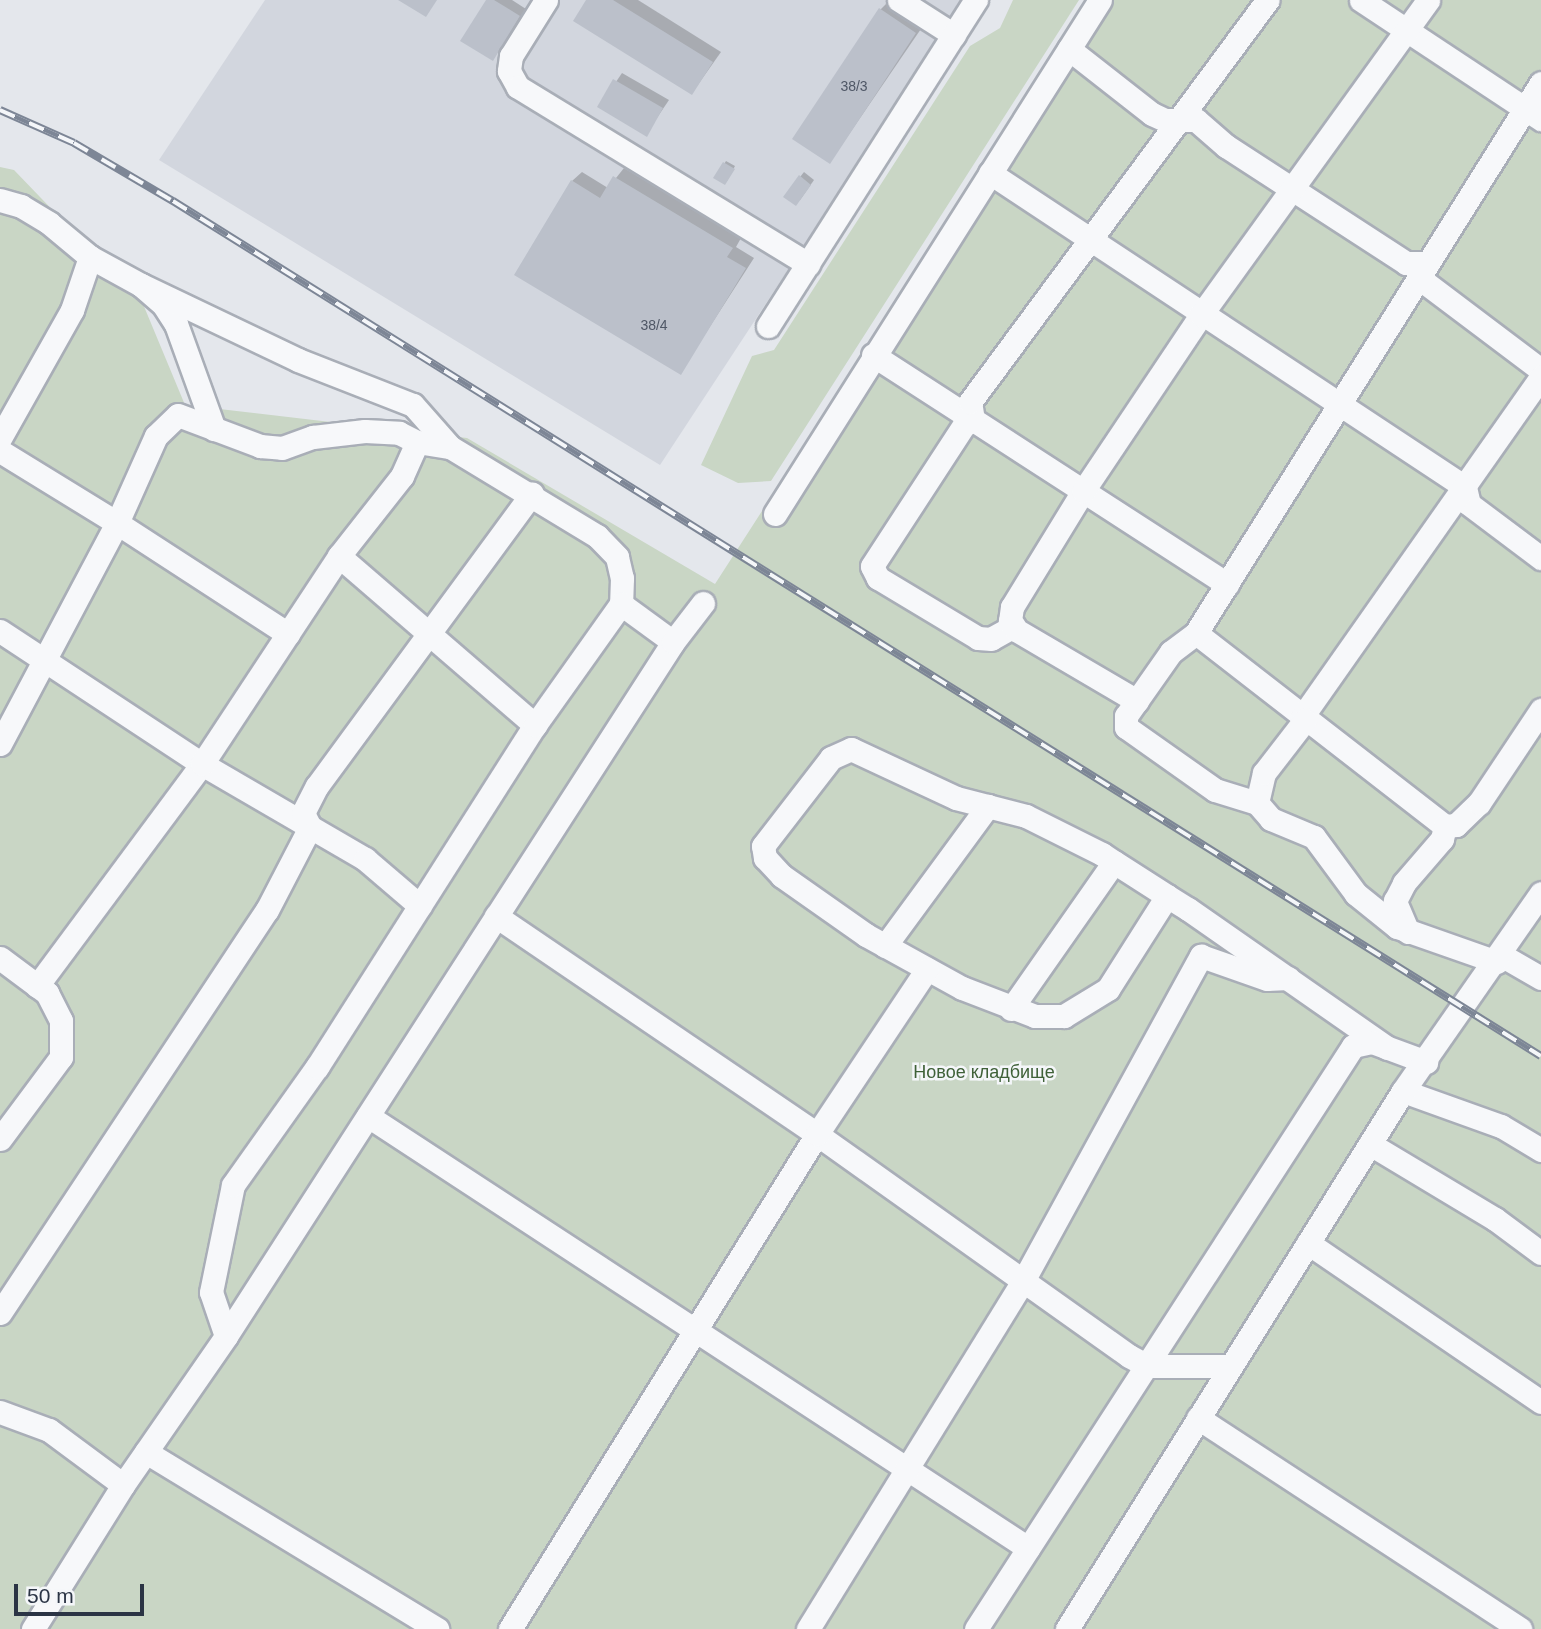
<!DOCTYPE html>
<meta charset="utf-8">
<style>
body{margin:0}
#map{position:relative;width:1541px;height:1629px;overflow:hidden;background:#e4e7ec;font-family:Arial,sans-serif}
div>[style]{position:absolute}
.built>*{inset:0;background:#d2d6de}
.green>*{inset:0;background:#c9d6c5}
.shadow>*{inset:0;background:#0003}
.building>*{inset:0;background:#bbc0ca}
.roads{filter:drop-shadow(2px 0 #a9aeb7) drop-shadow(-2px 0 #a9aeb7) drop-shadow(0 2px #a9aeb7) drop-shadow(0 -2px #a9aeb7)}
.minor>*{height:23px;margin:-11.5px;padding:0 11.5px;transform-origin:11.5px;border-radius:11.5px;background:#f7f8fa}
.rail>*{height:8px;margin-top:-4px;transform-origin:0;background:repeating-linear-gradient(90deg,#f4f6f9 0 16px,#7d8696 0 32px);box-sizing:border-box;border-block:2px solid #7d8696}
span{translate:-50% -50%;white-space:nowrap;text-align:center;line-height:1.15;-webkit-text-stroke:5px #f4f6f9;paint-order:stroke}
.number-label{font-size:14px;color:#4f5766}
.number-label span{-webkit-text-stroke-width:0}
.park-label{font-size:18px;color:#3f6138}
.scale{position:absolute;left:14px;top:1584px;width:130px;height:32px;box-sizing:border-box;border:4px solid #2b3445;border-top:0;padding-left:9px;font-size:21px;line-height:24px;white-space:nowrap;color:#2b3445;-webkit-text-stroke:5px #f4f6f9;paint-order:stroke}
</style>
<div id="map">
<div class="built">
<i style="clip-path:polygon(265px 0,965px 0,660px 465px,159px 160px)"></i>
</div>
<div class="green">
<i style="clip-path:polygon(1013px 0,1079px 0,771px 481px,738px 483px,701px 465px,752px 356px,774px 350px,970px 46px,1000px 28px)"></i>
<i style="clip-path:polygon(1091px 0,1541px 0,1541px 1629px,0 1629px,0 167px,14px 170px,143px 304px,185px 405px,467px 438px,715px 584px)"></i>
</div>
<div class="shadow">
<i style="clip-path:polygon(488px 0,512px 0,526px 9px,493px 59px)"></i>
<i style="clip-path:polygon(588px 0,638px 0,721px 52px,692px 93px)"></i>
<i style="clip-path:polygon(890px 0,925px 23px,830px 162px,880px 10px)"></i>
<i style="clip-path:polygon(622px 73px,669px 100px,646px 134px,599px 107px)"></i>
<i style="clip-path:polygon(726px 161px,735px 166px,727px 181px,716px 177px)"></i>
<i style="clip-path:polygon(624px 168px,741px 238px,736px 247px,754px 258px,680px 373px,572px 181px,582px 172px,608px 188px)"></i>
<i style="clip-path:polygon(804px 172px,814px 180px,800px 200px,800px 177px)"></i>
</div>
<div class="building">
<i style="clip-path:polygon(398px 0,437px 0,426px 17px)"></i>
<i style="clip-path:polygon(486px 0,494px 0,520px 16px,493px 61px,460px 41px)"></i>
<i style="clip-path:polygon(586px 0,613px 0,713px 62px,692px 95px,573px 21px)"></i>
<i style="clip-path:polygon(879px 8px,916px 33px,830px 164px,792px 139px)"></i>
<i style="clip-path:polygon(613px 79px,663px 108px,647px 137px,597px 107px)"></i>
<i style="clip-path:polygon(723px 162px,735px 169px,725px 185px,713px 178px)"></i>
<i style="clip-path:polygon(799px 175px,811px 185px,796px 206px,783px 197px)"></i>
<i style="clip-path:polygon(613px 176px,733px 248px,727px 257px,746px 268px,681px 375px,514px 275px,571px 180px,600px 198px)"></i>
</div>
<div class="roads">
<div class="minor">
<i style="left:546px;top:0;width:66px;rotate:122deg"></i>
<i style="left:511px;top:56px;width:15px;rotate:98deg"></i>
<i style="left:509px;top:71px;width:18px;rotate:61deg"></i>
<i style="left:518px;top:87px;width:340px;rotate:31.4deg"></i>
<i style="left:899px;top:0;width:65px;rotate:32.5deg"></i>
<i style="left:1361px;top:0;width:216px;rotate:33.5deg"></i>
<i style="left:1069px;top:49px;width:105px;rotate:38.1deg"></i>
<i style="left:1152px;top:114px;width:14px;rotate:25deg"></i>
<i style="left:1165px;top:120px;width:31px"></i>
<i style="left:1196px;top:120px;width:40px;rotate:41deg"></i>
<i style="left:1226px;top:146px;width:215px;rotate:33deg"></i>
<i style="left:1406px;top:263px;width:22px"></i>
<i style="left:990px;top:173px;width:569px;rotate:33.47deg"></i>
<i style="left:1465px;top:487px;width:17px;rotate:77deg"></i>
<i style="left:1469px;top:504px;width:90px;rotate:36.9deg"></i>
<i style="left:0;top:200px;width:22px;rotate:16deg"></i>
<i style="left:21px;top:206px;width:33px;rotate:31deg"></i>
<i style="left:49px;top:223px;width:53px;rotate:39.7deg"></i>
<i style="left:90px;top:257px;width:58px;rotate:28.8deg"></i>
<i style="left:141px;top:285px;width:29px;rotate:41deg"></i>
<i style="left:163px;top:304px;width:24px;rotate:57deg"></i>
<i style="left:176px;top:324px;width:112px;rotate:70.1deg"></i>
<i style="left:1419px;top:278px;width:153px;rotate:37deg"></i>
<i style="left:141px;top:285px;width:174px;rotate:25.5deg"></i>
<i style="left:298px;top:360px;width:123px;rotate:21.4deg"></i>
<i style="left:413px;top:405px;width:56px;rotate:48.6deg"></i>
<i style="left:768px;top:326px;width:387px;rotate:-57.5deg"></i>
<i style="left:873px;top:355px;width:422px;rotate:32.9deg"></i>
<i style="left:0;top:438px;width:147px;rotate:-60.6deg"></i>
<i style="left:72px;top:310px;width:56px;rotate:-71.2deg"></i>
<i style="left:0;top:451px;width:137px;rotate:31.6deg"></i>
<i style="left:117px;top:523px;width:250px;rotate:117.9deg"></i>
<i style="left:775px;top:514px;width:608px;rotate:-57.7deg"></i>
<i style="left:339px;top:556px;width:259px;rotate:40.8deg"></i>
<i style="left:1014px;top:626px;width:26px;rotate:151deg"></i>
<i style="left:991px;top:639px;width:13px;rotate:-176deg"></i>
<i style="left:978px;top:638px;width:117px;rotate:-149deg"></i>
<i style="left:878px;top:578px;width:13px;rotate:-117deg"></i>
<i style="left:872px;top:566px;width:168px;rotate:-56.9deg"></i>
<i style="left:964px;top:425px;width:10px;rotate:-29deg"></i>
<i style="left:973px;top:420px;width:18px;rotate:-99deg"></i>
<i style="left:970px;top:402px;width:500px;rotate:-53.5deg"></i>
<i style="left:0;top:631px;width:242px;rotate:33.4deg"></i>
<i style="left:202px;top:764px;width:189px;rotate:30.2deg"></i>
<i style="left:365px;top:859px;width:72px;rotate:40.5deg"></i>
<i style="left:1196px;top:633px;width:315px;rotate:37.8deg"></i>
<i style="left:288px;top:634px;width:204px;rotate:-147deg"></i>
<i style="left:117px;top:523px;width:95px;rotate:-65.9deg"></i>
<i style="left:156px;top:436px;width:30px;rotate:-44deg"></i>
<i style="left:178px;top:415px;width:88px;rotate:20.7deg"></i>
<i style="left:260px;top:446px;width:22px;rotate:5deg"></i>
<i style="left:282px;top:448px;width:33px;rotate:-20deg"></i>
<i style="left:313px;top:437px;width:52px;rotate:-6.6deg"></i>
<i style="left:365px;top:431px;width:34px;rotate:3deg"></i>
<i style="left:399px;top:433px;width:20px;rotate:27deg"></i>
<i style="left:417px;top:442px;width:33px;rotate:9deg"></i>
<i style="left:450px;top:447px;width:172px;rotate:31.2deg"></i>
<i style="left:597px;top:536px;width:29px;rotate:46deg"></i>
<i style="left:617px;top:557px;width:22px;rotate:77deg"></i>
<i style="left:622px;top:578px;width:26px;rotate:92deg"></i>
<i style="left:621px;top:604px;width:64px;rotate:36.2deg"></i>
<i style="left:1137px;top:701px;width:140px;rotate:-149.6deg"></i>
<i style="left:1016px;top:630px;width:11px;rotate:-124deg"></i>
<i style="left:1010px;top:621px;width:14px;rotate:-82deg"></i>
<i style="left:1012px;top:607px;width:136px;rotate:-58.5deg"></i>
<i style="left:1083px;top:491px;width:212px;rotate:-56.2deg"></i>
<i style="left:1201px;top:315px;width:388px;rotate:-54.2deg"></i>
<i style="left:1302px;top:717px;width:416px;rotate:-54.9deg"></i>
<i style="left:1257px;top:803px;width:31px;rotate:-77deg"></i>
<i style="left:1264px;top:773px;width:67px;rotate:-52.3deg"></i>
<i style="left:1167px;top:896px;width:110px;rotate:122.4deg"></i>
<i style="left:1108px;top:989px;width:52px;rotate:148.5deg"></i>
<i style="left:1064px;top:1016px;width:29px;rotate:180deg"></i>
<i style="left:1035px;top:1016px;width:78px;rotate:-159deg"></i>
<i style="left:962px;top:988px;width:110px;rotate:-151.1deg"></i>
<i style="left:866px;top:935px;width:103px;rotate:-144.9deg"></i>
<i style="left:782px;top:876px;width:25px;rotate:-133deg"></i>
<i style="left:765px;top:858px;width:12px;rotate:-99deg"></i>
<i style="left:763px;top:846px;width:111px;rotate:-52.3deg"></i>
<i style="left:831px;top:758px;width:22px;rotate:-24deg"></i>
<i style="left:851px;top:749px;width:116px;rotate:25deg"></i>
<i style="left:956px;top:798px;width:72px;rotate:14.4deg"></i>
<i style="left:1026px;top:816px;width:85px;rotate:26.6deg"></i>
<i style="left:1102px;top:854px;width:14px;rotate:34deg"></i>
<i style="left:1114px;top:862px;width:63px;rotate:32.7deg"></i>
<i style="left:1167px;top:896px;width:25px;rotate:32deg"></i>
<i style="left:1188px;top:909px;width:243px;rotate:34.9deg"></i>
<i style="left:496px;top:916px;width:381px;rotate:34.2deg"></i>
<i style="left:811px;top:1130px;width:390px;rotate:35.4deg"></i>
<i style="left:1129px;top:1356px;width:21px;rotate:28deg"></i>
<i style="left:1148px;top:1366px;width:83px"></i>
<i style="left:1408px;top:932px;width:34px;rotate:-113deg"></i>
<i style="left:1395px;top:901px;width:20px;rotate:-63deg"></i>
<i style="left:1404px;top:883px;width:58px;rotate:-49.2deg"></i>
<i style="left:1442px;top:839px;width:13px;rotate:-77deg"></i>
<i style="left:1445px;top:826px;width:11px;rotate:-5deg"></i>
<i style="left:1456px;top:825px;width:32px;rotate:-44deg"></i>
<i style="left:1479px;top:803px;width:112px;rotate:-56.3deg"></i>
<i style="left:885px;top:946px;width:174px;rotate:-53.7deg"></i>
<i style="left:1501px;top:955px;width:46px;rotate:29.9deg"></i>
<i style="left:0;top:958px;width:59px;rotate:36.7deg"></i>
<i style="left:47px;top:993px;width:31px;rotate:63deg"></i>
<i style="left:61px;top:1021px;width:36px;rotate:90deg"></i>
<i style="left:61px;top:1057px;width:102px;rotate:126.6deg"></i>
<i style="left:1497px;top:962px;width:106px;rotate:-160.7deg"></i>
<i style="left:1397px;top:927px;width:53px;rotate:-141.2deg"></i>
<i style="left:1356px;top:894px;width:71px;rotate:-126.4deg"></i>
<i style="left:1314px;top:837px;width:47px;rotate:-157.3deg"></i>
<i style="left:1271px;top:819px;width:21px;rotate:-131deg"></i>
<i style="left:1257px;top:803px;width:44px;rotate:-162.8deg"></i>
<i style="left:1215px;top:790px;width:109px;rotate:-144.7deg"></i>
<i style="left:1126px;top:727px;width:11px;rotate:-90deg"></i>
<i style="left:1126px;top:716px;width:78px;rotate:-54.9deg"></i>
<i style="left:1171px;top:652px;width:31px;rotate:-37deg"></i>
<i style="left:1196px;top:633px;width:649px;rotate:-57.9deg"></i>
<i style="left:37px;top:986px;width:277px;rotate:-53.4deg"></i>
<i style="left:202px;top:764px;width:249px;rotate:-56.6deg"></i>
<i style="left:339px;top:556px;width:102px;rotate:-51.8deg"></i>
<i style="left:402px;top:476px;width:37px;rotate:-66deg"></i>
<i style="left:1011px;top:1009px;width:179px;rotate:-55deg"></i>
<i style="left:1403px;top:1091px;width:104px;rotate:19.7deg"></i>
<i style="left:1501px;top:1126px;width:47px;rotate:31deg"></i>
<i style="left:368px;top:1116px;width:789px;rotate:33.21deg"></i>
<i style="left:1370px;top:1144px;width:146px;rotate:31deg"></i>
<i style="left:1495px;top:1219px;width:57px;rotate:36.5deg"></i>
<i style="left:1308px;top:1243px;width:282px;rotate:34.3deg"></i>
<i style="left:0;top:1313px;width:483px;rotate:-56.5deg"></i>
<i style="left:267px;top:910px;width:93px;rotate:-62.6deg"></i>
<i style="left:310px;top:827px;width:16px;rotate:-117deg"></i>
<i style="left:303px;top:813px;width:30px;rotate:-63deg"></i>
<i style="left:317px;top:786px;width:363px;rotate:-53.7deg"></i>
<i style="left:226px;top:1336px;width:825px;rotate:-57.21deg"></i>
<i style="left:673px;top:642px;width:49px;rotate:-52.4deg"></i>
<i style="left:0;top:1412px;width:52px;rotate:20.2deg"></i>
<i style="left:49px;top:1430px;width:92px;rotate:36.6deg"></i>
<i style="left:1198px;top:1418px;width:385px;rotate:33.2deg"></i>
<i style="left:146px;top:1452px;width:341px;rotate:31.3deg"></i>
<i style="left:33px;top:1629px;width:170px;rotate:-58deg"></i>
<i style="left:123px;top:1485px;width:181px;rotate:-55.3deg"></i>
<i style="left:226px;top:1336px;width:46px;rotate:-108.8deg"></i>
<i style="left:211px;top:1292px;width:109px;rotate:-78.4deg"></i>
<i style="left:233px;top:1185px;width:145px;rotate:-54.6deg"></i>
<i style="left:317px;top:1067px;width:406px;rotate:-57.5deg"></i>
<i style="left:535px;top:725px;width:148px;rotate:-54.6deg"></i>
<i style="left:510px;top:1629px;width:582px;rotate:-58.19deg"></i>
<i style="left:817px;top:1134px;width:198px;rotate:-56.3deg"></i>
<i style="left:808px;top:1629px;width:409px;rotate:-58.3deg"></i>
<i style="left:1023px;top:1281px;width:371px;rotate:-61.3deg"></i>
<i style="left:1201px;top:956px;width:70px;rotate:19.2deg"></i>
<i style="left:1267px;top:979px;width:21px;rotate:-3deg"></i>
<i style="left:976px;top:1629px;width:694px;rotate:-57.11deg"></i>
<i style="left:1353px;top:1046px;width:19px;rotate:-12deg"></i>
<i style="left:1372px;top:1042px;width:58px;rotate:20.3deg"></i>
<i style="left:1067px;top:1629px;width:634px;rotate:-58.01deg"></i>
<i style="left:1403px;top:1091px;width:241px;rotate:-55.1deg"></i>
</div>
</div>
<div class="rail">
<i style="left:0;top:110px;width:81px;rotate:24deg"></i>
<i style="left:74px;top:143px;width:115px;rotate:30.4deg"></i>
<i style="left:173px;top:201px;width:1613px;rotate:32.01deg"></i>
</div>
<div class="number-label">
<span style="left:854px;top:86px">38/3</span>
<span style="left:654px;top:325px">38/4</span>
</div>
<div class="park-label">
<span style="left:984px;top:1072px">Новое кладбище</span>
</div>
<div class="scale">50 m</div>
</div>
